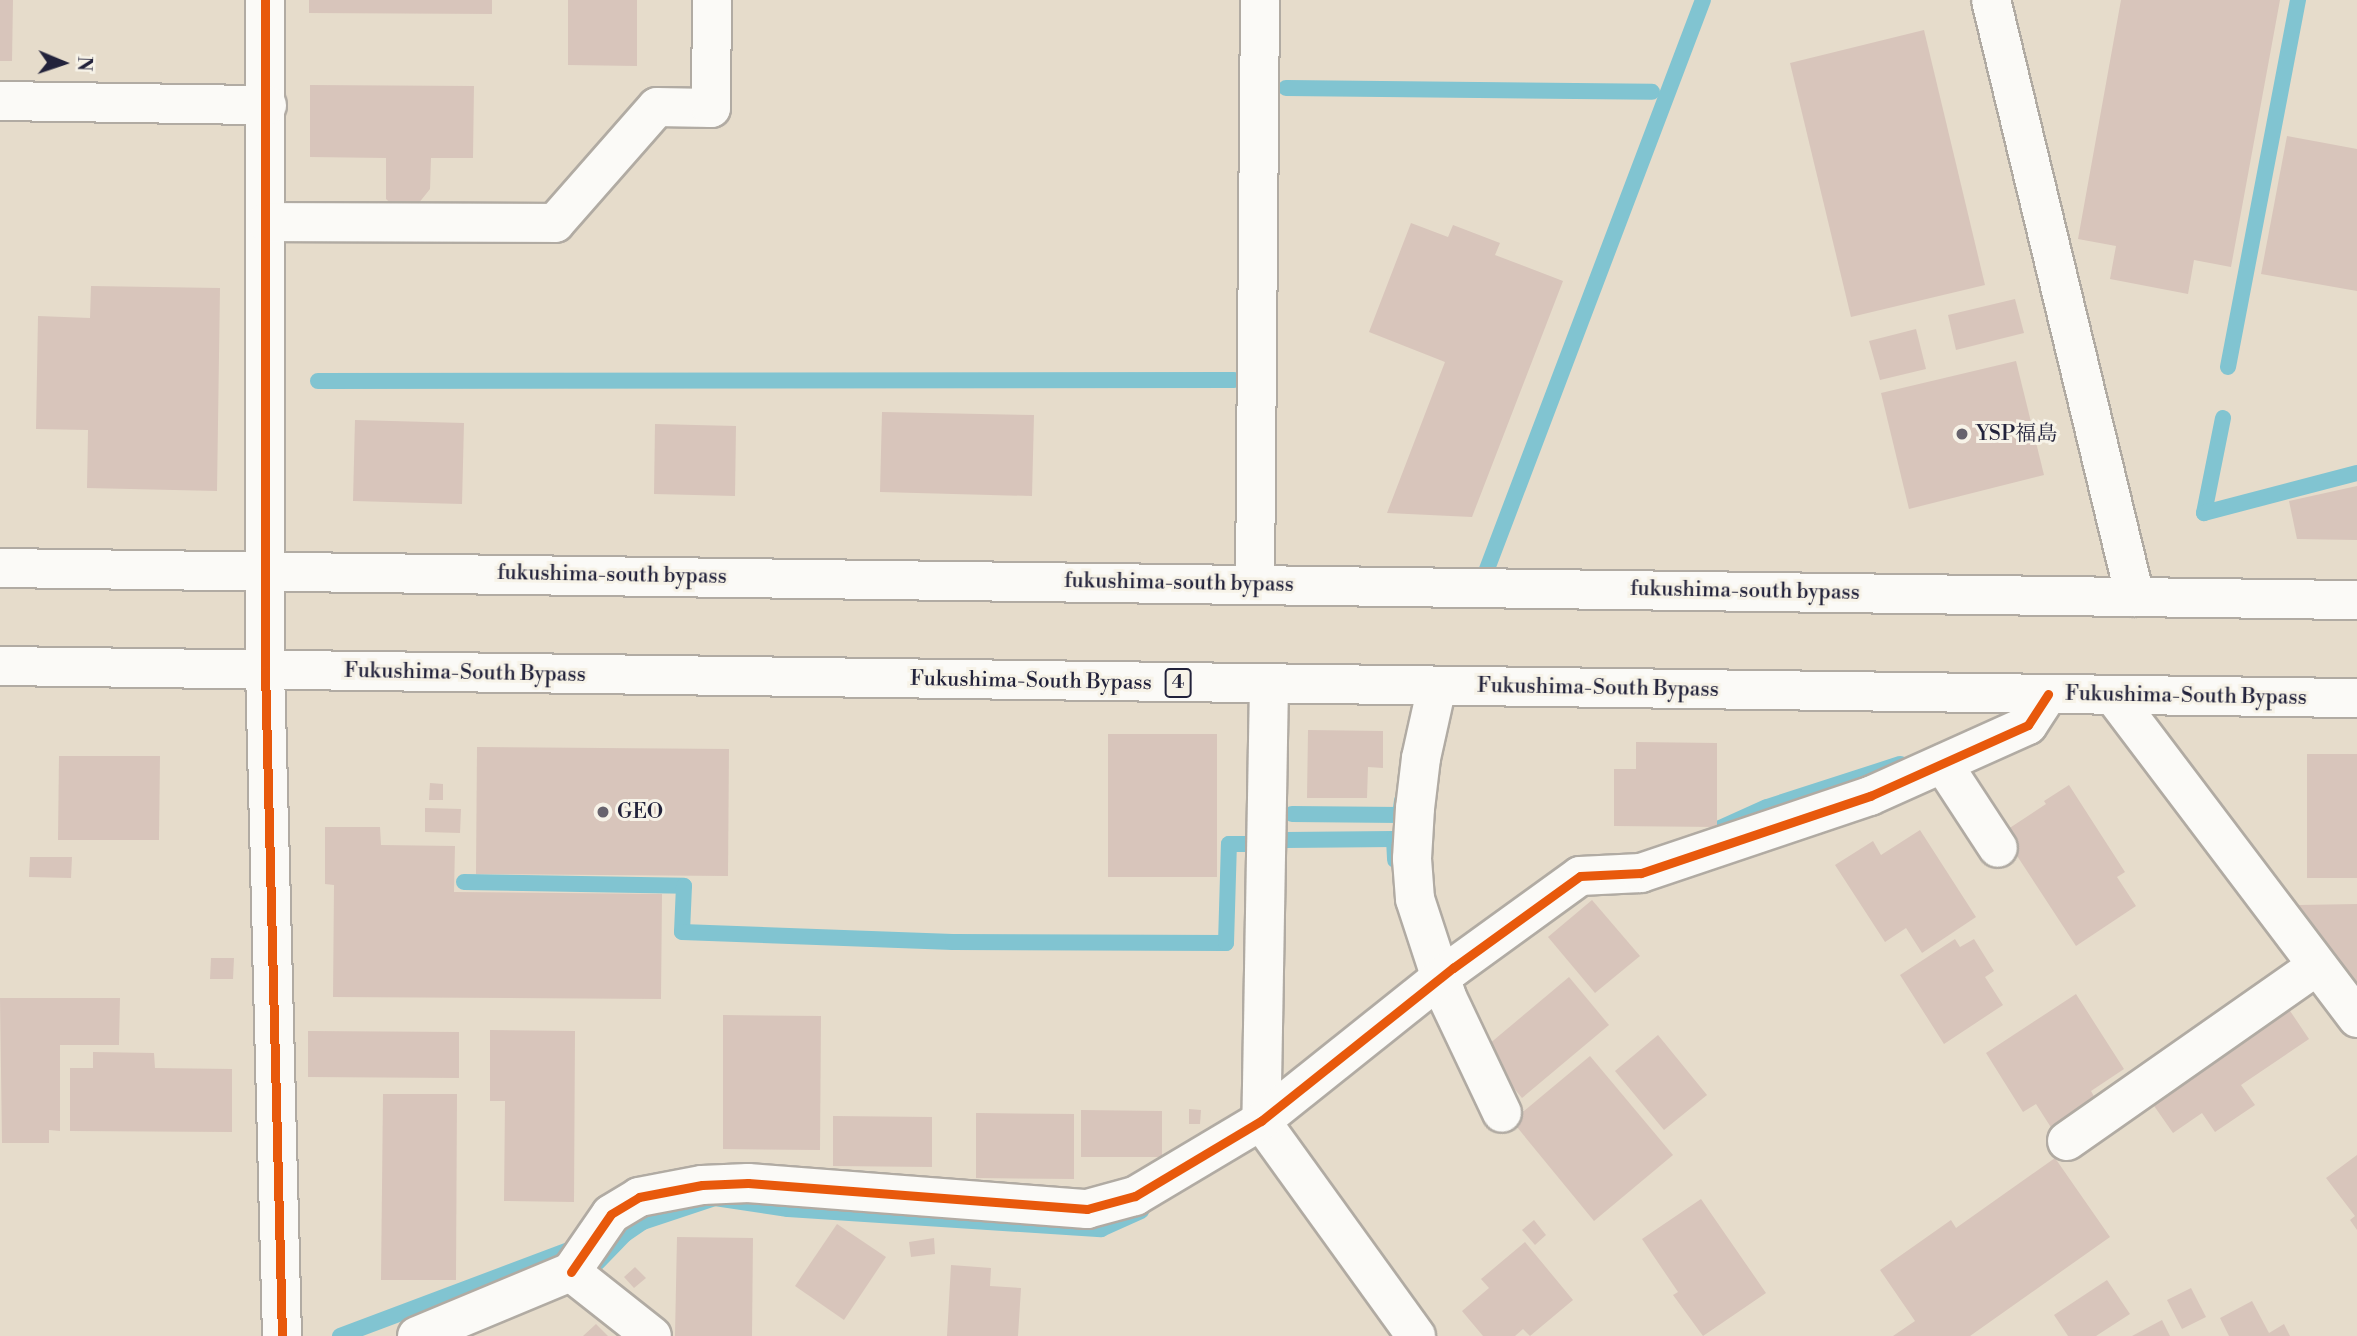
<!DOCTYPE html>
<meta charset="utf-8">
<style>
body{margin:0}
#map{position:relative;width:2357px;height:1336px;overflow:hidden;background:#e6dccb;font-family:"Libre Bodoni","Noto Serif JP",serif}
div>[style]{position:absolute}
.stream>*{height:16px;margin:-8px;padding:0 8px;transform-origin:8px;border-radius:8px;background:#81c4d1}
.building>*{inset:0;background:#d8c5bb}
.roads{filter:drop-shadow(2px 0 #b1aba3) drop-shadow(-2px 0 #b1aba3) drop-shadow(0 2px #b1aba3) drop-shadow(0 -2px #b1aba3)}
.street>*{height:38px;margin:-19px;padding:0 19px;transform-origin:19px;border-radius:19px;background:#fbfaf7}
.highway>*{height:38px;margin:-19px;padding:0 19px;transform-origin:19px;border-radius:19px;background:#fbfaf7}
.cycleway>*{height:9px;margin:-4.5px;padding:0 4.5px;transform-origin:4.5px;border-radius:4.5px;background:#e8590c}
.dots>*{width:19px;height:19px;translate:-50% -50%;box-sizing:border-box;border:4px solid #f7f3e8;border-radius:50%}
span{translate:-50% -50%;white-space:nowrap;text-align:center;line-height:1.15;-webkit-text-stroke:6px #f7f3e8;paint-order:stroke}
.shield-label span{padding:2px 5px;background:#f7f3e8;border:2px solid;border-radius:5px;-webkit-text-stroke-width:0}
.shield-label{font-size:19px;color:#22223b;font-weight:700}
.poi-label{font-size:21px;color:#22223b}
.left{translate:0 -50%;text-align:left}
.street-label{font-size:21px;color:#22223b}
.north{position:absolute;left:28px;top:28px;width:70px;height:70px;-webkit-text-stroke:5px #f7f3e8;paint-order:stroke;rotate:92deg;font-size:19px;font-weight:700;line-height:28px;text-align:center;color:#22223b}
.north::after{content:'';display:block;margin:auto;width:24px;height:32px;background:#22223b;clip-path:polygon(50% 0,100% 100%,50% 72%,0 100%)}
</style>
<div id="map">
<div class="stream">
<i style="left:1286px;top:88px;width:366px;rotate:0.6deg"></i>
<i style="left:2228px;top:367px;width:374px;rotate:-79.2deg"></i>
<i style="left:318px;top:381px;width:916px;rotate:-0.06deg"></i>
<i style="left:2223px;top:418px;width:97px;rotate:101.3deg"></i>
<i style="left:2204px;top:513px;width:158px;rotate:-14.7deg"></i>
<i style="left:1484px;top:577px;width:617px;rotate:-69.22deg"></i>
<i style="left:1292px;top:814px;width:108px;rotate:0.5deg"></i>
<i style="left:1400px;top:815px;width:15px;rotate:-82deg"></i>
<i style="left:1720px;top:828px;width:51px;rotate:-24.1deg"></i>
<i style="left:1767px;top:807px;width:140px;rotate:-17.9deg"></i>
<i style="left:1285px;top:840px;width:109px;rotate:-0.5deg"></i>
<i style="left:1394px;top:839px;width:21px;rotate:87deg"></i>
<i style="left:464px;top:882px;width:220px;rotate:1deg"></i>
<i style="left:684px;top:886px;width:46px;rotate:92.5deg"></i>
<i style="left:682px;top:932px;width:271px;rotate:2.1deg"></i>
<i style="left:953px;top:942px;width:273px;rotate:0.2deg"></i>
<i style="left:1226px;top:943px;width:99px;rotate:-88.3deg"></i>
<i style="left:1229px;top:844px;width:25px"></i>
<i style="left:597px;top:1263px;width:40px;rotate:-46deg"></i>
<i style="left:625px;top:1234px;width:22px;rotate:-34deg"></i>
<i style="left:643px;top:1222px;width:76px;rotate:-18.4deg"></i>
<i style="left:715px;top:1198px;width:74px;rotate:8.6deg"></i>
<i style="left:788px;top:1209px;width:314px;rotate:3.7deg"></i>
<i style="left:1101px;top:1229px;width:44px;rotate:-24.2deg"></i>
<i style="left:340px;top:1336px;width:250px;rotate:-20.6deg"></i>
</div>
<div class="building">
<i style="clip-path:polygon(0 0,13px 0,12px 61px,0 61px)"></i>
<i style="clip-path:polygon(309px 0,492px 0,492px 14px,309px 13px)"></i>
<i style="clip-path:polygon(568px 0,637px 0,637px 66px,568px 65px)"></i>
<i style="clip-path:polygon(2121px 0,2280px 0,2231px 267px,2194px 260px,2188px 294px,2110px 279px,2116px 246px,2078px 239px)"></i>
<i style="clip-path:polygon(1924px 30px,1985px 285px,1851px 317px,1790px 63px)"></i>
<i style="clip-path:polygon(310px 85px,474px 86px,473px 158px,431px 158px,430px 189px,418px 204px,395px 207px,386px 199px,386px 158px,310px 157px)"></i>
<i style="clip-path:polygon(2287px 136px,2357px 149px,2357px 291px,2261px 274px)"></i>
<i style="clip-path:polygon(1411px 223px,1448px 237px,1453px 225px,1500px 243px,1495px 255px,1563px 281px,1472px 517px,1387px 513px,1445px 362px,1369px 332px)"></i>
<i style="clip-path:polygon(91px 286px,220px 288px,217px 491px,87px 488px,88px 430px,36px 429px,38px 316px,90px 318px)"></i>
<i style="clip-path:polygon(2015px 299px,2024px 333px,1956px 350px,1948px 315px)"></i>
<i style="clip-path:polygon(1916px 329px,1926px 369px,1880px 380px,1869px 341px)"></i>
<i style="clip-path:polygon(2016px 361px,2044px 475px,1909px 509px,1881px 393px)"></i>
<i style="clip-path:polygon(882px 412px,1034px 415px,1032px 496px,880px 492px)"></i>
<i style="clip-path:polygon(355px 420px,464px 423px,462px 504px,353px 501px)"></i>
<i style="clip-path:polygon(655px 424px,736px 426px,735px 496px,654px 494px)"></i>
<i style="clip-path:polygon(2357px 486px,2357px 540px,2297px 539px,2289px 501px)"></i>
<i style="clip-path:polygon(1308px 730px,1383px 731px,1383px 768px,1368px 767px,1367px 798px,1307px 798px)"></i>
<i style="clip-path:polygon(1108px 734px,1217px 734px,1217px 877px,1108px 877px)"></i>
<i style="clip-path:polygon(1636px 742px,1717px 743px,1717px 827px,1614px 826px,1614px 769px,1636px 769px)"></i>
<i style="clip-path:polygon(477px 747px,729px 749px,728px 876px,476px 874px)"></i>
<i style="clip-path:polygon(2307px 754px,2357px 754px,2357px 878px,2307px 878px)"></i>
<i style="clip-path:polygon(59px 756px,160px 756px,159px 840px,58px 840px)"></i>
<i style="clip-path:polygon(430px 783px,443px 784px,443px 800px,429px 800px)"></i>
<i style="clip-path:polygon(2069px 785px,2125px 872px,2117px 877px,2136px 906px,2076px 946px,2002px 833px,2046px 804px,2044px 801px)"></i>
<i style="clip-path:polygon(425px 808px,461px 809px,460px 833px,425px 832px)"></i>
<i style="clip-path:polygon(325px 827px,380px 827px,381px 845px,455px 846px,454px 892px,662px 894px,661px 999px,333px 997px,334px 885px,325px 884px)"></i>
<i style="clip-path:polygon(1920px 830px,1976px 917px,1922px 953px,1906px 928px,1885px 942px,1835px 865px,1873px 841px,1881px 855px)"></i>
<i style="clip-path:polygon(30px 857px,72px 857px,71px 878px,29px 877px)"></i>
<i style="clip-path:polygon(1592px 900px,1640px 956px,1595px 993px,1548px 937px)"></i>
<i style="clip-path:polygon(2357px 904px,2357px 983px,2299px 905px)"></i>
<i style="clip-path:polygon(1955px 939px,1960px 947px,1974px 939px,1994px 971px,1985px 977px,2003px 1005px,1944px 1044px,1900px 975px)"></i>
<i style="clip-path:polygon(211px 958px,234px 958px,233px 979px,210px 979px)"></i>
<i style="clip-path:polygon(1569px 977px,1609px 1025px,1522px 1098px,1482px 1050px)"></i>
<i style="clip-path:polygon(2076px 994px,2124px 1069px,2091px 1091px,2096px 1100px,2052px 1129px,2036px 1104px,2023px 1112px,1986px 1053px)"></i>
<i style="clip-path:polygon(0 998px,120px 998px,119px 1045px,60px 1045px,60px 1131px,49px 1130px,49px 1143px,2px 1143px)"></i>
<i style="clip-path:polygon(2282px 999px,2309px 1039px,2241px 1085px,2255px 1105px,2215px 1132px,2202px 1113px,2173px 1133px,2145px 1093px)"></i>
<i style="clip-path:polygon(723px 1015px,821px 1016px,820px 1150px,723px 1149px)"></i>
<i style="clip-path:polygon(490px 1030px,575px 1031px,574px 1202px,504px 1201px,505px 1101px,490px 1101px)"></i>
<i style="clip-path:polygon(308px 1031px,459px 1032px,459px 1078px,308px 1077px)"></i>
<i style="clip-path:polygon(1658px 1035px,1707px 1095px,1664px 1130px,1615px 1071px)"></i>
<i style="clip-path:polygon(93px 1052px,154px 1053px,155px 1068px,232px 1069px,232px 1132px,70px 1131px,70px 1068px,93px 1068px)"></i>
<i style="clip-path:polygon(1590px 1056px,1673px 1155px,1594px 1221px,1512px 1121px)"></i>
<i style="clip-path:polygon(383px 1094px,457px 1094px,456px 1280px,381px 1280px)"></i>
<i style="clip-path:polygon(1189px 1109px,1201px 1110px,1200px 1124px,1189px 1124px)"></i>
<i style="clip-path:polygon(1081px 1110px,1162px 1111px,1162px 1157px,1081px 1157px)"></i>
<i style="clip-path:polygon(976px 1113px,1074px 1114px,1074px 1179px,976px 1178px)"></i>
<i style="clip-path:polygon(833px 1116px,932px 1117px,932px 1167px,833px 1166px)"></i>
<i style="clip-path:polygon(2357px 1155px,2357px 1230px,2350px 1220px,2355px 1216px,2326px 1178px)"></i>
<i style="clip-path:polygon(2055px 1158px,2110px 1237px,1970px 1336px,1893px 1336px,1915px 1321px,1880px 1270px,1951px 1220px,1956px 1228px)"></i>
<i style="clip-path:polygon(1701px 1199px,1766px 1293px,1703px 1336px,1673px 1295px,1678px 1292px,1642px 1239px)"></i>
<i style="clip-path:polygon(1534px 1220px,1546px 1235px,1535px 1245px,1522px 1230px)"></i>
<i style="clip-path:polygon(837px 1224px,886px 1257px,844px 1320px,795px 1286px)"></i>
<i style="clip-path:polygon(677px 1237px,753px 1238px,752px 1336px,675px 1336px)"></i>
<i style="clip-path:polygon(934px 1238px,935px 1254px,911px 1257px,909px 1242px)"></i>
<i style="clip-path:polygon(1525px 1242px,1573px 1300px,1530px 1336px,1523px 1329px,1515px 1336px,1483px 1336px,1462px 1311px,1489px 1288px,1481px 1279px)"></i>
<i style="clip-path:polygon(951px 1265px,991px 1268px,990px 1286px,1021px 1288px,1018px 1336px,947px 1336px)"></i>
<i style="clip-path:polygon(635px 1267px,646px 1278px,634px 1288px,624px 1277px)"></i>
<i style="clip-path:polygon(2107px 1280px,2130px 1314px,2096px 1336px,2068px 1336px,2054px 1315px)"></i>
<i style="clip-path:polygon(2191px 1288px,2206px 1317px,2182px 1329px,2167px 1300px)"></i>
<i style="clip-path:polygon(2252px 1301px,2269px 1333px,2284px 1324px,2290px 1336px,2229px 1336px,2220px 1318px)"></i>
<i style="clip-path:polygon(2162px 1320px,2170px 1336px,2132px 1336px)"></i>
<i style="clip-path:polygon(596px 1324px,608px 1336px,583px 1336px)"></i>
</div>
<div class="roads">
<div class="street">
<i style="left:265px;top:0;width:670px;rotate:90deg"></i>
<i style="left:265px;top:670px;width:666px;rotate:88.54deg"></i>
<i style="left:1991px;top:0;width:614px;rotate:76.44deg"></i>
<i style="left:0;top:101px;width:267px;rotate:0.9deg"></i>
<i style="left:266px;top:222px;width:289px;rotate:0.2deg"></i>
<i style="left:555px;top:223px;width:154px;rotate:-48.7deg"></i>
<i style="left:657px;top:107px;width:54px;rotate:1.1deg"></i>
<i style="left:711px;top:108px;width:108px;rotate:-89.5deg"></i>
<i style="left:1255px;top:584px;width:584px;rotate:-89.51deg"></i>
<i style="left:1269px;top:684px;width:437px;rotate:91deg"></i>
<i style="left:1261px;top:1121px;width:265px;rotate:54.2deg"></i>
<i style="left:1437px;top:686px;width:74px;rotate:102.5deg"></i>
<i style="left:1421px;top:758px;width:50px;rotate:96.8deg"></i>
<i style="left:1415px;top:808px;width:51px;rotate:93.4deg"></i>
<i style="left:1412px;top:859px;width:40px;rotate:85.7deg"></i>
<i style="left:1415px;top:899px;width:103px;rotate:71.9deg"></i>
<i style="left:1447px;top:997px;width:128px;rotate:64.6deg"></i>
<i style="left:2113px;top:695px;width:405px;rotate:52.9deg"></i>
<i style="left:1943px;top:764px;width:100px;rotate:56.8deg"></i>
<i style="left:2067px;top:1141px;width:305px;rotate:-35deg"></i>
<i style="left:571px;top:1272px;width:70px;rotate:-55.4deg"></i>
<i style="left:611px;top:1214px;width:33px;rotate:-31deg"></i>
<i style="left:639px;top:1197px;width:64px;rotate:-10.8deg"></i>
<i style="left:702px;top:1185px;width:46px;rotate:-2.5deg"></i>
<i style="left:748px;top:1183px;width:340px;rotate:4.4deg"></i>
<i style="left:1087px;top:1209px;width:50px;rotate:-15.2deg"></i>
<i style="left:1135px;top:1196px;width:147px;rotate:-30.8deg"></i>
<i style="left:1261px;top:1121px;width:246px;rotate:-38.6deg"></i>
<i style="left:1453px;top:968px;width:157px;rotate:-35.9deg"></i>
<i style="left:1580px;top:876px;width:61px;rotate:-2.8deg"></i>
<i style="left:1641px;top:873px;width:242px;rotate:-18.6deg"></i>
<i style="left:1870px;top:796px;width:173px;rotate:-24.2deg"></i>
<i style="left:2028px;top:725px;width:37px;rotate:-57deg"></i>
<i style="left:417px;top:1336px;width:167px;rotate:-22.6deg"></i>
<i style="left:571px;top:1272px;width:103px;rotate:38.3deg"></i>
</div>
<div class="highway">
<i style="left:0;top:568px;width:2357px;rotate:0.78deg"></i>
<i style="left:0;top:666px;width:2357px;rotate:0.78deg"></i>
</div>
</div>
<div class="cycleway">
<i style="left:265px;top:0;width:670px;rotate:90deg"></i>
<i style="left:265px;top:670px;width:666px;rotate:88.54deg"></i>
<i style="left:571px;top:1272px;width:70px;rotate:-55.4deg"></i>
<i style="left:611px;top:1214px;width:33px;rotate:-31deg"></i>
<i style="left:639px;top:1197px;width:64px;rotate:-10.8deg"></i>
<i style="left:702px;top:1185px;width:46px;rotate:-2.5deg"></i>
<i style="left:748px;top:1183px;width:340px;rotate:4.4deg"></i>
<i style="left:1087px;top:1209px;width:50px;rotate:-15.2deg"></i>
<i style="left:1135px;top:1196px;width:147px;rotate:-30.8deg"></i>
<i style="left:1261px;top:1121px;width:246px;rotate:-38.6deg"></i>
<i style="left:1453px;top:968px;width:157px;rotate:-35.9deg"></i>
<i style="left:1580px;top:876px;width:61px;rotate:-2.8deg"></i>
<i style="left:1641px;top:873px;width:242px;rotate:-18.6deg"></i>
<i style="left:1870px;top:796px;width:173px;rotate:-24.2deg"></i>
<i style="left:2028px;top:725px;width:37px;rotate:-57deg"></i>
</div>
<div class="dots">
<i style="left:1962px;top:434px;background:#67636d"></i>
<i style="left:603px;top:812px;background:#67636d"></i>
</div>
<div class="shield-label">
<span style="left:1178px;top:683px">4</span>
</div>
<div class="poi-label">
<span class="left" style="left:1976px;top:434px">YSP福島</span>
<span class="left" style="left:617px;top:812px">GEO</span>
</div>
<div class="street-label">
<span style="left:612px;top:575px;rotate:1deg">fukushima-south bypass</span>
<span style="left:1179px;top:583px;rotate:1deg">fukushima-south bypass</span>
<span style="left:1745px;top:591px;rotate:1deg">fukushima-south bypass</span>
<span style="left:465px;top:673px;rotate:1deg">Fukushima-South Bypass</span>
<span style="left:1031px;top:681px;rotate:1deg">Fukushima-South Bypass</span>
<span style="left:1598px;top:688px;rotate:1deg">Fukushima-South Bypass</span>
<span style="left:2186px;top:696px;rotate:1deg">Fukushima-South Bypass</span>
</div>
<div class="north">N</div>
</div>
